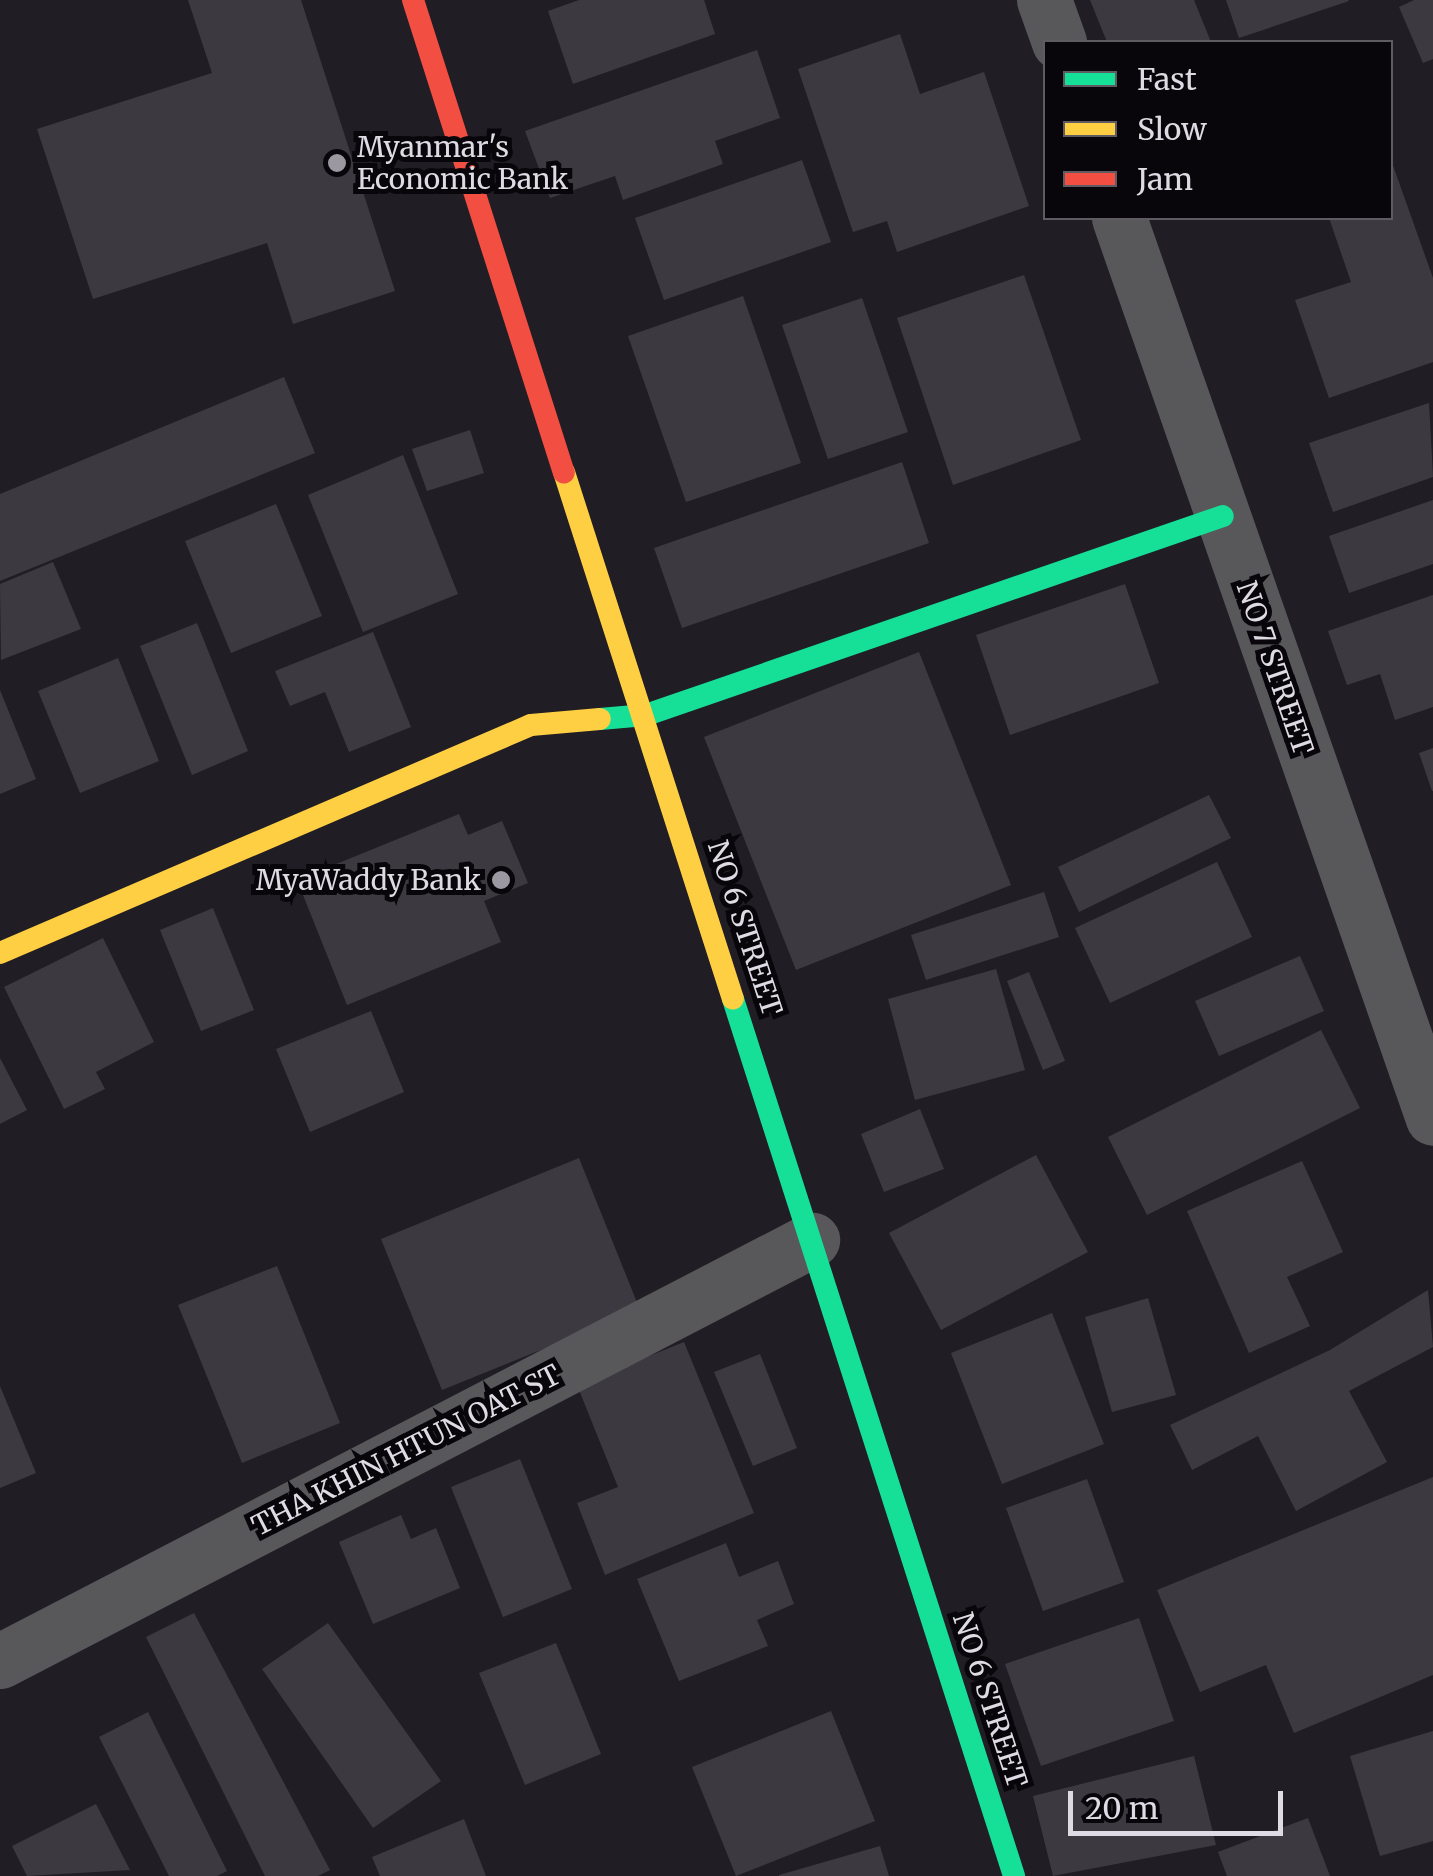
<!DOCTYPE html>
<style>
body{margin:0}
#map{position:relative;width:1433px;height:1876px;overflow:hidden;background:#201d24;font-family:Merriweather,serif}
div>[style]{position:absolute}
.building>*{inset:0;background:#3c3a40}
.street>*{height:55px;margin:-27.5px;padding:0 27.5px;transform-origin:27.5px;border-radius:27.5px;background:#58575a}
.fast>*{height:22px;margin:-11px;padding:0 11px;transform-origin:11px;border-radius:11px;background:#16e098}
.slow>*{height:22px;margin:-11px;padding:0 11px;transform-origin:11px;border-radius:11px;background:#ffcf43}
.jam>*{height:22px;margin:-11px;padding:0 11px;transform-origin:11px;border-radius:11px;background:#f24e42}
.dots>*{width:28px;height:28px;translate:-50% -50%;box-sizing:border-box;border:5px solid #08060b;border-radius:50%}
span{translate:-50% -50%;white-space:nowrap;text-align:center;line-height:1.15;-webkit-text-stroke:10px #08060b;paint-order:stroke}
.poi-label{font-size:28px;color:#dfdbe4}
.left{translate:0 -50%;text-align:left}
.right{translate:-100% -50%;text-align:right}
.street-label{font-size:28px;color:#dfdbe4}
.legend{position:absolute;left:1043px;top:40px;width:350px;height:180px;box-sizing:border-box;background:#08060b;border:2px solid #5e5b62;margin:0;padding:12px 18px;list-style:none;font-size:30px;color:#dfdbe4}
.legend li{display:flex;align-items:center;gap:20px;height:50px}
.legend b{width:50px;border:2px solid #5e5b62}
.scale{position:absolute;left:1068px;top:1791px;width:215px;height:45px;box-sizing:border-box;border:5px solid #dfdbe4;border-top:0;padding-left:12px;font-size:30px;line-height:35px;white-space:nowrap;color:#dfdbe4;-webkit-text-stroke:8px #08060b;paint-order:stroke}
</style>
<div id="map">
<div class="building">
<i style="clip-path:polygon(188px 0,301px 0,395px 291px,293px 324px,267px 243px,93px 299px,37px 129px,212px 73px)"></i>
<i style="clip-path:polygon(579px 0,704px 0,715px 34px,573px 84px,548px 11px)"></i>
<i style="clip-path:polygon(1090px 0,1194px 0,1211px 42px,1107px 42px)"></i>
<i style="clip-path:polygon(1226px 0,1348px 0,1349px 1px,1239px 38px)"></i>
<i style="clip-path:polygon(1414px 0,1433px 0,1433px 59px,1423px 63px,1399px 7px)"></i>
<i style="clip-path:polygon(900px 34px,920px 94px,984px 72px,1029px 206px,897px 252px,887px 221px,853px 232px,798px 69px)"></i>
<i style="clip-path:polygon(757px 50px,780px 118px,715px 141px,723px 164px,623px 200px,615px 176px,550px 198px,525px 131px)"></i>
<i style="clip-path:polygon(1390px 157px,1433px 278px,1433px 362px,1329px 398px,1295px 300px,1351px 282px,1329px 218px,1390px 218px)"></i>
<i style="clip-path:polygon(802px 160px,831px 242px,664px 300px,635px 218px)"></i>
<i style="clip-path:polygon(1024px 275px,1081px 440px,953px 485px,897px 318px)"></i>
<i style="clip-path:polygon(743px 296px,801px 463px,686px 502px,628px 336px)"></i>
<i style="clip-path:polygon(862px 298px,908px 432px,828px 459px,782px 325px)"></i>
<i style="clip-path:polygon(284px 377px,315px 453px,0 581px,0 494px)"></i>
<i style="clip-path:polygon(1429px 403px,1433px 477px,1333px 512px,1309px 443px)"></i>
<i style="clip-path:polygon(470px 430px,484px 473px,427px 491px,412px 449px)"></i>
<i style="clip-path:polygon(403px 455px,458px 594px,363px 632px,308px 495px)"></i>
<i style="clip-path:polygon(902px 462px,929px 543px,682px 628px,654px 548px)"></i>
<i style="clip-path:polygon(1433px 500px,1433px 564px,1349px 593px,1329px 536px)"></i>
<i style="clip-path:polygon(276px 504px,322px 616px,231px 653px,185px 541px)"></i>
<i style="clip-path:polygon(53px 562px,81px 629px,1px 660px,0 584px)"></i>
<i style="clip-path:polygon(1125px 584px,1159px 683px,1010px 735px,976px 635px)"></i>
<i style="clip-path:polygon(1433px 595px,1433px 707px,1395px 720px,1380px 674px,1347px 685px,1328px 631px)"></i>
<i style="clip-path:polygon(197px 623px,248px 751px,192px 775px,140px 646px)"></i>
<i style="clip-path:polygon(373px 632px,411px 727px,349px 752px,325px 692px,290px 706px,275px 671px)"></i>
<i style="clip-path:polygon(919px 652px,1011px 885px,796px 970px,704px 737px)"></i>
<i style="clip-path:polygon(118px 658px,159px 761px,80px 793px,38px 691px)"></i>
<i style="clip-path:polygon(0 690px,36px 779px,0 794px)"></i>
<i style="clip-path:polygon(1433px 748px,1433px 791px,1432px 791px,1419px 753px)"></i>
<i style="clip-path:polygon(1209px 795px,1231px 838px,1079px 912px,1058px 867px)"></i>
<i style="clip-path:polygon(459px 814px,468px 835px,502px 821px,528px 883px,484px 901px,501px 942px,347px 1005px,297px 880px)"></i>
<i style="clip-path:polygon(1217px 862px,1252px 937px,1110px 1003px,1075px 928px)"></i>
<i style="clip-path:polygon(1044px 892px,1059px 937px,926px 980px,911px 935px)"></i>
<i style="clip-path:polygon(213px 908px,254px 1010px,201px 1031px,160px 930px)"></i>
<i style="clip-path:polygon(103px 938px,154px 1042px,96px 1072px,105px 1089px,64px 1109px,4px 987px)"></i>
<i style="clip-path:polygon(1300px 956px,1324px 1011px,1219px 1056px,1195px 1001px)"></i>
<i style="clip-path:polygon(996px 969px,1025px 1070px,915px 1100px,888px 999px)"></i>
<i style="clip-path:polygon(1029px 972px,1065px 1061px,1043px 1070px,1007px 981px)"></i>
<i style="clip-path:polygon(371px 1011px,404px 1092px,310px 1132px,276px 1049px)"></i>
<i style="clip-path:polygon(1321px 1030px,1360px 1108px,1147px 1215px,1108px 1137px)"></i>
<i style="clip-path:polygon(0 1058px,27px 1110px,0 1124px)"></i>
<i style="clip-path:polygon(920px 1109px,944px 1169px,884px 1192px,861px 1134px)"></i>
<i style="clip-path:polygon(1036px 1155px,1088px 1252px,941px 1330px,889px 1233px)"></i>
<i style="clip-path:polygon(579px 1158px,640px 1310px,442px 1390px,381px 1239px)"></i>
<i style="clip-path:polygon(1302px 1161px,1343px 1252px,1287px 1277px,1310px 1326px,1249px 1353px,1187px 1211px)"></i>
<i style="clip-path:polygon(277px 1266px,340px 1423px,242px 1463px,178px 1305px)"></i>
<i style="clip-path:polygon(1428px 1290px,1433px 1347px,1349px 1391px,1387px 1462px,1296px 1511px,1258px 1436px,1192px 1470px,1170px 1425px,1330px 1350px)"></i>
<i style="clip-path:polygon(1148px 1298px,1176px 1395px,1112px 1412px,1085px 1317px)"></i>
<i style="clip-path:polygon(1052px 1313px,1104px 1444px,1002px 1484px,951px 1353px)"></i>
<i style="clip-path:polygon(684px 1342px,754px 1513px,605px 1575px,577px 1503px,618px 1487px,577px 1385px)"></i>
<i style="clip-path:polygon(760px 1354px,797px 1448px,753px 1466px,714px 1372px)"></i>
<i style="clip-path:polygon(0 1386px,36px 1473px,0 1488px)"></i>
<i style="clip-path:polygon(520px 1459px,572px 1589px,503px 1617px,451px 1487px)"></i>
<i style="clip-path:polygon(1433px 1477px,1433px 1675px,1294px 1733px,1266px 1665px,1200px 1692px,1157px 1590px)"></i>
<i style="clip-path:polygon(1087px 1479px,1124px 1582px,1043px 1611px,1006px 1508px)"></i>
<i style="clip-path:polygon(401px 1515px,411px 1539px,436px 1528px,460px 1588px,373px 1624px,339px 1542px)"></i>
<i style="clip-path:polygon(726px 1543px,739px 1577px,778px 1561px,794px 1604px,757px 1620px,768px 1646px,679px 1681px,637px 1579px)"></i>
<i style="clip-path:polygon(194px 1613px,330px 1870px,318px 1876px,265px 1876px,146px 1637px)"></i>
<i style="clip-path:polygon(1139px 1618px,1174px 1721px,1041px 1766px,1005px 1664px)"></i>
<i style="clip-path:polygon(328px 1623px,441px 1781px,373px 1828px,262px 1669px)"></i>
<i style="clip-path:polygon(556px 1643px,601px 1754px,525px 1785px,479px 1673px)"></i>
<i style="clip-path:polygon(831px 1711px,875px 1821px,736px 1876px,692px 1767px)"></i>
<i style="clip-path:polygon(148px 1712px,227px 1871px,217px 1876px,169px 1876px,99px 1737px)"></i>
<i style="clip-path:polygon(1433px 1731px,1433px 1841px,1380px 1856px,1350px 1756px)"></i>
<i style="clip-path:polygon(1194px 1756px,1216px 1845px,1053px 1876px,1033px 1796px)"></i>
<i style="clip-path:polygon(96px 1804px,130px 1870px,27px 1876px,12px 1846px)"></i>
<i style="clip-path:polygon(1308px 1818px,1330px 1876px,1227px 1876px,1218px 1852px)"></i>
<i style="clip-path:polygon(464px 1819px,486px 1876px,380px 1876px,372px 1857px)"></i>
<i style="clip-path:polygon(880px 1846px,889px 1876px,779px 1876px,779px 1875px)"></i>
</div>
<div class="street">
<i style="left:1044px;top:0;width:45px;rotate:70.3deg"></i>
<i style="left:1119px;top:218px;width:953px;rotate:70.77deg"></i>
<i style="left:0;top:1661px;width:915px;rotate:-27.41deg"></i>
</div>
<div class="fast">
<i style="left:600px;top:719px;width:46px;rotate:-5deg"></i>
<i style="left:646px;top:715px;width:610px;rotate:-19.03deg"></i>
<i style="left:733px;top:999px;width:921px;rotate:72.23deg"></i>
</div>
<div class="slow">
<i style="left:564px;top:472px;width:553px;rotate:72.22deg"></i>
<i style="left:0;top:953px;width:578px;rotate:-23.24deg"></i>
<i style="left:531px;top:725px;width:69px;rotate:-5deg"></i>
</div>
<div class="jam">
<i style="left:413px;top:0;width:496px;rotate:72.3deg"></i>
</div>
<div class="dots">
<i style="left:337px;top:163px;background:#9c98a1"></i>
<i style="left:501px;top:880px;background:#9c98a1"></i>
</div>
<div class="poi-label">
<span class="left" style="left:357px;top:163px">Myanmar's<br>Economic Bank</span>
<span class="right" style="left:481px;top:880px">MyaWaddy Bank</span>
</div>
<div class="street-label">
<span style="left:1275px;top:668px;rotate:71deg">NO 7 STREET</span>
<span style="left:745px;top:928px;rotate:72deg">NO 6 STREET</span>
<span style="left:406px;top:1450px;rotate:-27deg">THA KHIN HTUN OAT ST</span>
<span style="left:990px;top:1700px;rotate:72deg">NO 6 STREET</span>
</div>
<ul class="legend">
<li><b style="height:12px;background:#16e098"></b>Fast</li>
<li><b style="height:12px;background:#ffcf43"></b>Slow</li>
<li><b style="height:12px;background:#f24e42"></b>Jam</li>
</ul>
<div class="scale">20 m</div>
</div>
